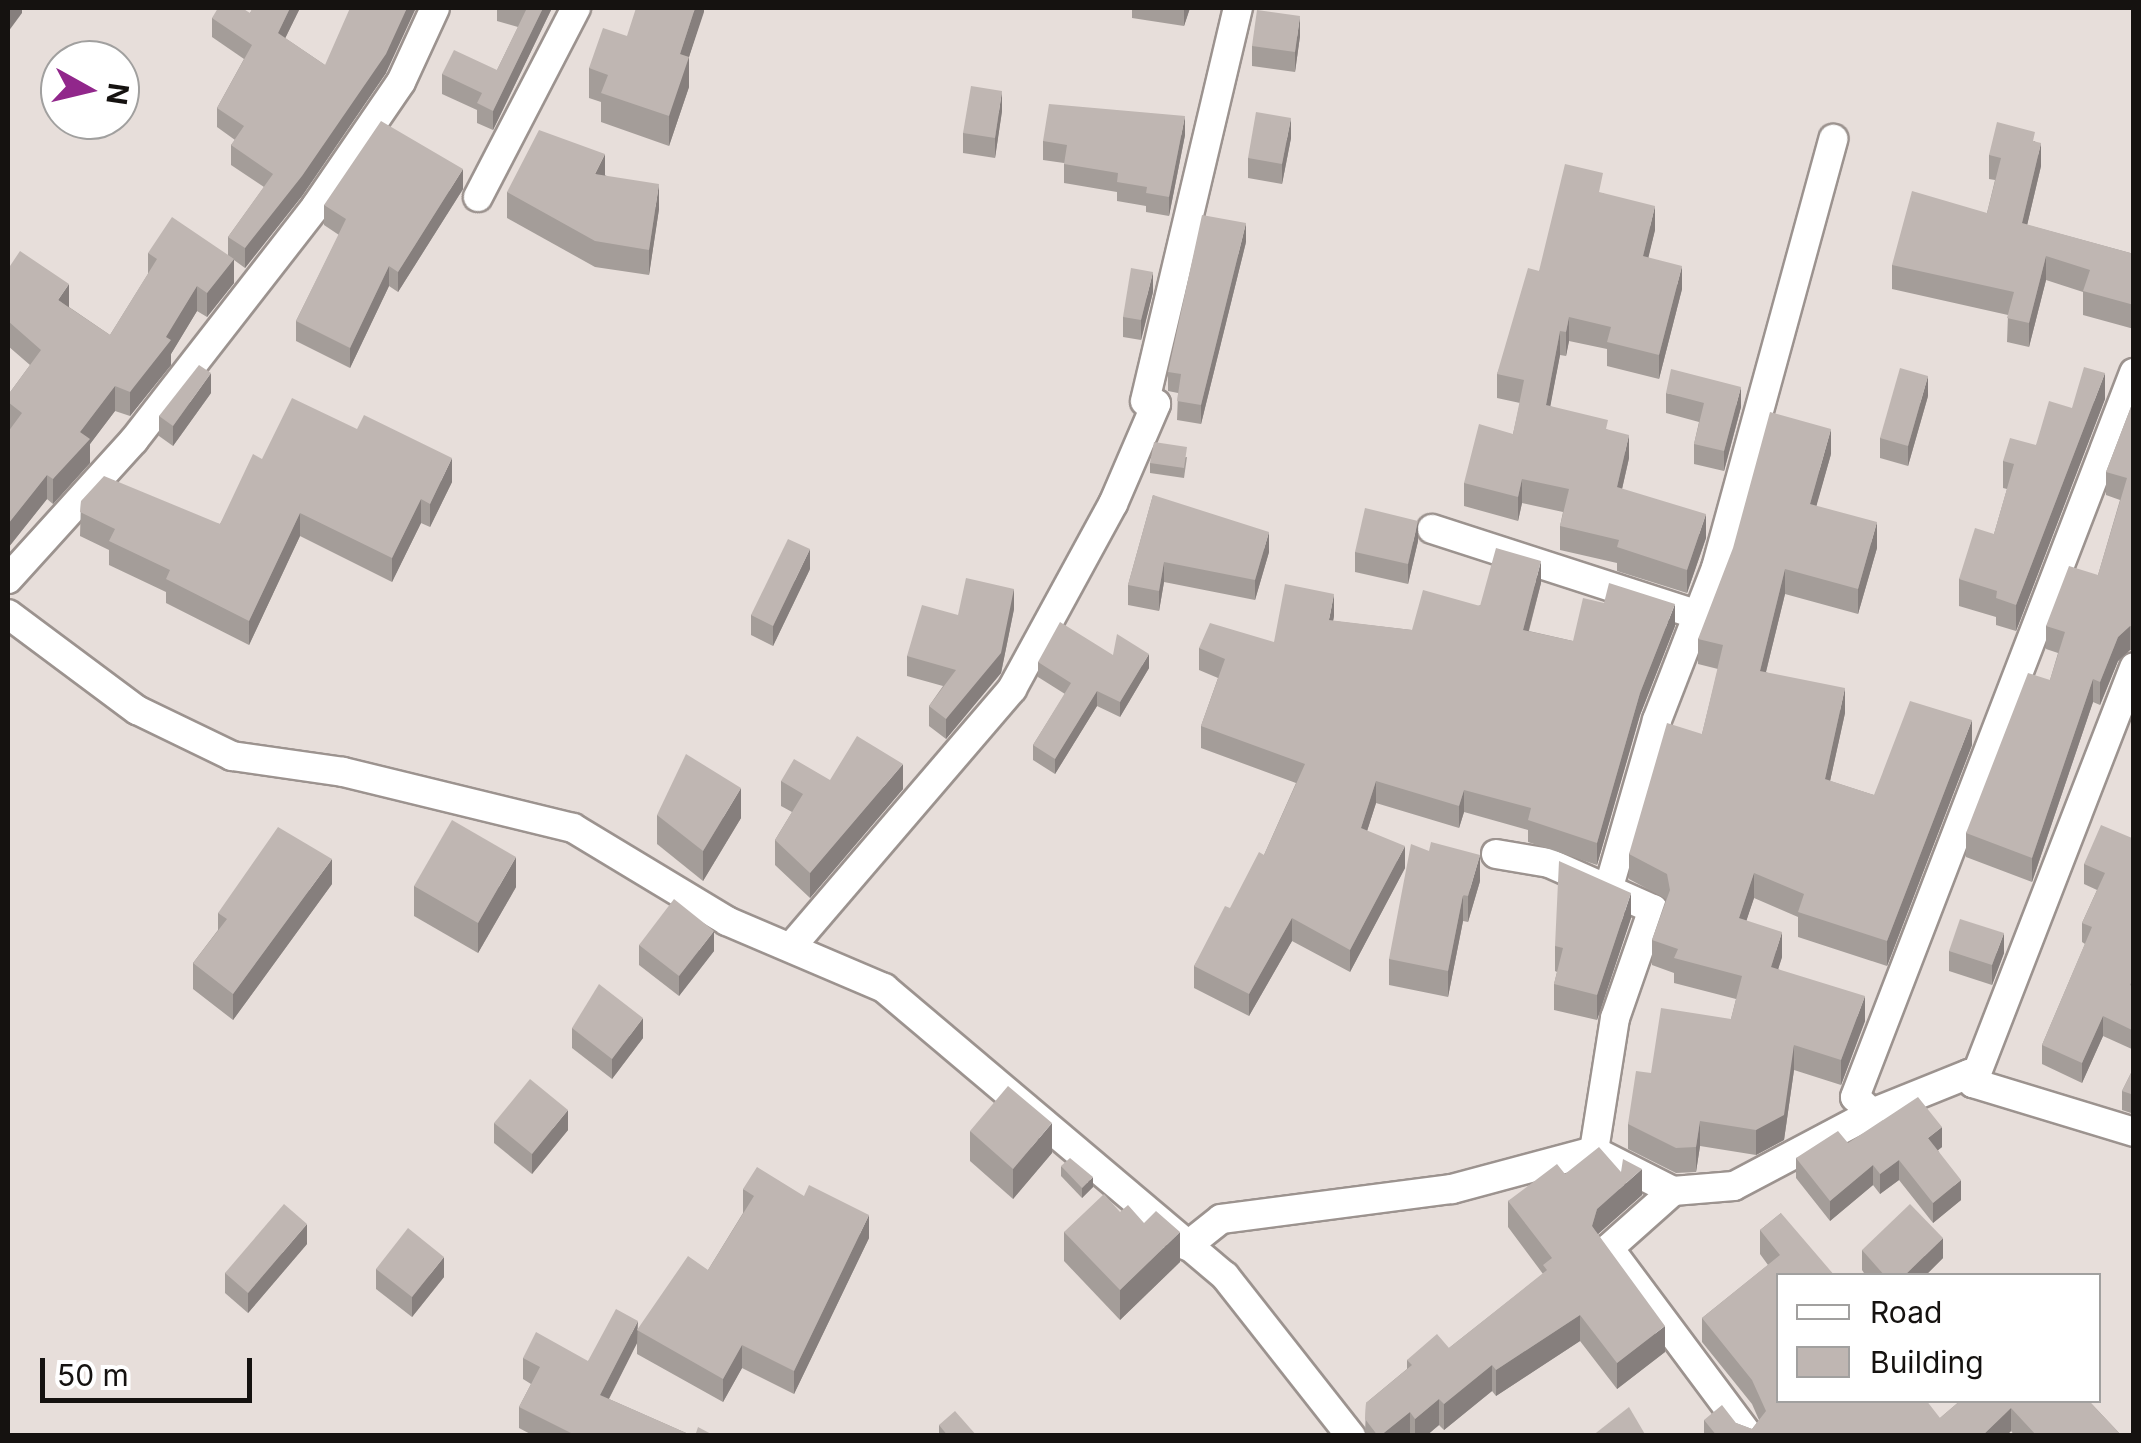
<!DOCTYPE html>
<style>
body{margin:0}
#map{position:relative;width:2141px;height:1443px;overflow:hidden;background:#e7deda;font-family:Inter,sans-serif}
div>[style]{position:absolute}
.roads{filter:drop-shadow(2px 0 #9c938f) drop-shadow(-2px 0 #9c938f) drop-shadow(0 2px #9c938f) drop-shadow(0 -2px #9c938f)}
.minor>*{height:28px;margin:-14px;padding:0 14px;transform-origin:14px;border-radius:14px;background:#fff}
.wall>*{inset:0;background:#a49d99}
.shaded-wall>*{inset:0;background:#867f7d}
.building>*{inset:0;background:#bfb6b2}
span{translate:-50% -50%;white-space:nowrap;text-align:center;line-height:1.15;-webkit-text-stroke:9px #fff;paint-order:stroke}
.frame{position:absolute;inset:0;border:10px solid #151210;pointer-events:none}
.legend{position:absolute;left:1776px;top:1273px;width:325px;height:130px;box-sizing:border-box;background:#fff;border:2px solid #a1a09f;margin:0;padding:12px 18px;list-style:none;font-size:30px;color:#151210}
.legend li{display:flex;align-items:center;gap:20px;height:50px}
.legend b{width:50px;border:2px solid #a1a09f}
.north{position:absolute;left:40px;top:40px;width:100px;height:100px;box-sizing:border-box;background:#fff;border:2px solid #a1a09f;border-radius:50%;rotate:98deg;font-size:28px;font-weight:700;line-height:40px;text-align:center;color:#151210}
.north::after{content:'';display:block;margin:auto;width:35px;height:45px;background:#91278b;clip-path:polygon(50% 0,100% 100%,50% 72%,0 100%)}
.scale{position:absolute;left:40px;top:1358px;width:212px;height:45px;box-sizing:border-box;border:5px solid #151210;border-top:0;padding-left:12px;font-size:30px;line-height:35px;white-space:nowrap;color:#151210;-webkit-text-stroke:8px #fff;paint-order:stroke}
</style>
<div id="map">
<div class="roads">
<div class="minor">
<i style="left:478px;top:197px;width:213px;rotate:-62.6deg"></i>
<i style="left:1432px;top:529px;width:280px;rotate:17.9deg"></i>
<i style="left:8px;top:579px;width:188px;rotate:-47.8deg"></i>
<i style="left:134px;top:440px;width:296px;rotate:-52.1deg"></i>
<i style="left:316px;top:206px;width:150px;rotate:-55.6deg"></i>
<i style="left:401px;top:82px;width:81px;rotate:-65.3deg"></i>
<i style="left:8px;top:614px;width:161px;rotate:36.7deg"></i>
<i style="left:137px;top:710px;width:106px;rotate:25.8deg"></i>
<i style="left:232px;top:756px;width:112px;rotate:8.2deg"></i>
<i style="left:343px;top:772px;width:237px;rotate:13.7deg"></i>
<i style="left:573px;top:828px;width:180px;rotate:31.1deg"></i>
<i style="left:727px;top:921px;width:171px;rotate:23.1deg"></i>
<i style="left:884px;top:988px;width:446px;rotate:40.2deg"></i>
<i style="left:1225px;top:1276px;width:204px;rotate:51.8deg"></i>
<i style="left:1496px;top:854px;width:54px;rotate:9.6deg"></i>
<i style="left:1549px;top:863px;width:114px;rotate:23.9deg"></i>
<i style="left:1653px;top:909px;width:115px;rotate:109.2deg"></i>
<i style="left:1615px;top:1018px;width:135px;rotate:99deg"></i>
<i style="left:1594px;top:1151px;width:89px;rotate:26.9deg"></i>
<i style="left:1673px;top:1191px;width:61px;rotate:-4.7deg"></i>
<i style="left:1734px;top:1186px;width:156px;rotate:-27.9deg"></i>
<i style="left:1872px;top:1113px;width:105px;rotate:-21.9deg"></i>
<i style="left:1969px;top:1074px;width:10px;rotate:66deg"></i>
<i style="left:1973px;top:1083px;width:168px;rotate:16.9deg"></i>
<i style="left:1608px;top:890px;width:177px;rotate:-73.9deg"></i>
<i style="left:1657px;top:720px;width:163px;rotate:-68.8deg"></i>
<i style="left:1716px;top:568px;width:445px;rotate:-74.7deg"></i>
<i style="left:791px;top:947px;width:340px;rotate:-49.4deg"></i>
<i style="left:1012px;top:689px;width:211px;rotate:-61.4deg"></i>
<i style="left:1113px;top:504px;width:109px;rotate:-66.7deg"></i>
<i style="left:1156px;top:404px;width:11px;rotate:-165deg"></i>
<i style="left:1145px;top:401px;width:404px;rotate:-76.7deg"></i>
<i style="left:1973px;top:1083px;width:446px;rotate:-68.8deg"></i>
<i style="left:1872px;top:1113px;width:23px;rotate:-137deg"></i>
<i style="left:1855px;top:1097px;width:776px;rotate:-68.93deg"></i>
<i style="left:1673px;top:1191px;width:86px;rotate:138.3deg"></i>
<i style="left:1609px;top:1248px;width:234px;rotate:53.3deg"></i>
<i style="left:1187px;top:1246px;width:43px;rotate:-38.5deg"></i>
<i style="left:1221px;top:1219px;width:233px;rotate:-7.4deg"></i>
<i style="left:1452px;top:1189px;width:147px;rotate:-15deg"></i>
</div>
</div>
<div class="wall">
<i style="clip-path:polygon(253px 8px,300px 8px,285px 38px,325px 65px,386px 73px,302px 196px,245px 268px,234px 260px,234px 283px,207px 317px,197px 311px,171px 354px,171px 365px,130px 416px,115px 411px,90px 444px,90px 463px,53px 504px,47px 499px,8px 548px,8px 432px,10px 428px,8px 426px,8px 395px,30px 365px,8px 346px,8px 269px,69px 307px,110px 335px,148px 274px,148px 253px,228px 255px,228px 237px,264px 187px,231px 165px,231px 145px,235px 140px,217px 127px,217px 108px,244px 59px,212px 37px,212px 18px,250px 13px)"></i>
<i style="clip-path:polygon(497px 8px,552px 8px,493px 130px,477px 123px,477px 110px,442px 94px,442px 74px,497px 70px,518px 27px,497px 21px)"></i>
<i style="clip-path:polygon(704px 8px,689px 57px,689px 87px,669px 146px,601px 122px,601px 102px,589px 98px,589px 68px,627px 36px)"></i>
<i style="clip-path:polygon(1132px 8px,1190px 8px,1184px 26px,1132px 18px)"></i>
<i style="clip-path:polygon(1300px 36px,1295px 72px,1252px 66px,1252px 46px)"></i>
<i style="clip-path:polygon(1002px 111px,995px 158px,963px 153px,963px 133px)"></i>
<i style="clip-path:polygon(1185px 135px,1169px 216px,1146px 212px,1146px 206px,1117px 201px,1117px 192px,1064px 183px,1064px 163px,1043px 160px,1043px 141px)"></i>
<i style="clip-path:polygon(1291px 138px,1282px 184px,1248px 178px,1248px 158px)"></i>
<i style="clip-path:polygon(2035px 141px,2041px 166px,2027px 225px,2134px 254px,2134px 329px,2083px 315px,2083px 292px,2046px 280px,2029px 347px,2007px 342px,2008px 315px,1892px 289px,1892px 265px,1987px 213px,1995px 180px,1989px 179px,1989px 155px)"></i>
<i style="clip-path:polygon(605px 175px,659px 209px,649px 275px,595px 267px,507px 218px,507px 192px)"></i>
<i style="clip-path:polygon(463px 189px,398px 292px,389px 286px,350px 368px,296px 341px,296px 321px,339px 235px,324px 225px,324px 205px)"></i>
<i style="clip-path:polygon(1603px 193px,1655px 230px,1648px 257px,1682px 289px,1659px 379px,1607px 366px,1607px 349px,1569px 341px,1566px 356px,1560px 355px,1550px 406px,1608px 430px,1629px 458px,1622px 489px,1706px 538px,1687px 593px,1617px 571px,1617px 563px,1560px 550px,1560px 526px,1563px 512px,1522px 503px,1518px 521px,1464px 506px,1464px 483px,1513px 434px,1520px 403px,1497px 398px,1497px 374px,1539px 271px)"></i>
<i style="clip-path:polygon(1246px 242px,1201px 424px,1177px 420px,1178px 393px,1168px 391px,1168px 372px)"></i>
<i style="clip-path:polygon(1153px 292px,1141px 340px,1123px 337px,1123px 317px)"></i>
<i style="clip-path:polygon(211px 393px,173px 446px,159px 436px,159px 416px)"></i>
<i style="clip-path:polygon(1666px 393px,1741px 407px,1724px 471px,1694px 464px,1694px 444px,1699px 422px,1666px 413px)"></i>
<i style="clip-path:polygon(1928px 396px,1908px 466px,1880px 458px,1880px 438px)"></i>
<i style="clip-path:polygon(2105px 399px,2016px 631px,1996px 625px,1996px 617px,1959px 606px,1959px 579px,1994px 534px,2007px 489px,2003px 488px,2003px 461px,2036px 445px,2072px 408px)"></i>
<i style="clip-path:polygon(2134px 399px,2134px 651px,2130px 650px,2118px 661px,2100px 705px,2093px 702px,2032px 882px,1966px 857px,1966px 833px,2050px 680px,2058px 653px,2046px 649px,2046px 626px,2098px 575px,2120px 500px,2106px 495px,2106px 472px)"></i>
<i style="clip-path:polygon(1831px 454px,1816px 506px,1877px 548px,1858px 614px,1785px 594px,1766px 672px,1845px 713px,1830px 781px,1874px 795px,1972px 745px,1887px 966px,1798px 937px,1798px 917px,1754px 898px,1746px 921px,1782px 957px,1778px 969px,1865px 1021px,1841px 1085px,1794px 1070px,1784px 1140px,1756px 1155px,1700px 1146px,1696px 1172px,1676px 1173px,1628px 1149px,1628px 1124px,1651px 1073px,1731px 1019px,1736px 999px,1674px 983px,1674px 973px,1652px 965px,1652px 940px,1666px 899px,1629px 879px,1629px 854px,1702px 734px,1718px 669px,1698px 664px,1698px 639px)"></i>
<i style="clip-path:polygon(1187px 457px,1184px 478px,1150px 473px,1150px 463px)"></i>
<i style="clip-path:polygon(262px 459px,452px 482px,430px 527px,421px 523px,392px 582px,300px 536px,249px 645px,166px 603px,166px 592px,109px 565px,109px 550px,80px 536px,81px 501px,220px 524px)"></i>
<i style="clip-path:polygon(1153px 495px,1269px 552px,1255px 600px,1164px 582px,1159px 611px,1128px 605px,1128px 585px)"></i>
<i style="clip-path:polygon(1418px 541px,1408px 584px,1355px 572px,1355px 552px)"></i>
<i style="clip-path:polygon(810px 569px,773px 646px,751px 635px,751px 615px)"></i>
<i style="clip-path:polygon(1541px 583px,1529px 631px,1573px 641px,1675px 626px,1640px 715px,1597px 865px,1528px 842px,1528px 830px,1464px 812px,1459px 828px,1376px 803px,1367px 831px,1405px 868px,1350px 972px,1292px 941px,1249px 1016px,1194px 988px,1194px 966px,1264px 855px,1296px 783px,1201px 748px,1201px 726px,1218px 678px,1199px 670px,1199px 648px,1274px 642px,1334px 616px,1333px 621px,1412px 630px)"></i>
<i style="clip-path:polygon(1014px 609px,1001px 673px,946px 739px,929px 726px,929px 706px,943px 686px,907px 676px,907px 656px,958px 615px)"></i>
<i style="clip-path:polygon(1113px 655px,1149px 668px,1120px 717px,1097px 706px,1055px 774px,1033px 760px,1033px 745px,1065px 694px,1038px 677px,1038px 662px)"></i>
<i style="clip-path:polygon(830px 780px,903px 789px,810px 898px,775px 865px,775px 840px,792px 812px,781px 806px,781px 781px)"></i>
<i style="clip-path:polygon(657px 815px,741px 818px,703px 881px,657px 844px)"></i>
<i style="clip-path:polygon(2134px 834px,2134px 1050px,2103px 1036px,2082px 1083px,2042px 1064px,2042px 1045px,2085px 944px,2082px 942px,2082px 923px,2097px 890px,2084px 884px,2084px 864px,2132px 838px)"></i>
<i style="clip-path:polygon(1480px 881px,1468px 922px,1463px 921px,1448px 997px,1389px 985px,1389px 959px)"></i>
<i style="clip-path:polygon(332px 884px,233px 1020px,193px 989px,193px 963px,218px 930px,218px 913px)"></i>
<i style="clip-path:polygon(414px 886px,516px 887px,478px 953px,414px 916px)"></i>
<i style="clip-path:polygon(1631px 918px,1597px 1020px,1554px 1010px,1554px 984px,1557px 972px,1555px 971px,1555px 946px)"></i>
<i style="clip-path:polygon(639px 945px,714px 951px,679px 996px,639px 965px)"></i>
<i style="clip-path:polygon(1949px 951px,2004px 953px,1992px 985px,1949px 971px)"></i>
<i style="clip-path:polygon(572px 1028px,643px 1038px,612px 1079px,572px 1048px)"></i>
<i style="clip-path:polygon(2134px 1067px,2134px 1114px,2122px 1110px,2122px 1091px)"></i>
<i style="clip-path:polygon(494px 1123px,568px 1130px,532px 1174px,494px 1143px)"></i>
<i style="clip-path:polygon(970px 1131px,1052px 1153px,1013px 1199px,970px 1161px)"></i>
<i style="clip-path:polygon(1848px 1143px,1942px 1147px,1938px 1150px,1961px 1200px,1933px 1223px,1899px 1180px,1880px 1194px,1873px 1185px,1830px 1221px,1796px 1178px,1796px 1158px)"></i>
<i style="clip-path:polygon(1061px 1166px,1093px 1187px,1082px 1198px,1061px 1176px)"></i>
<i style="clip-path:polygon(1565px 1174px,1642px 1195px,1598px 1234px,1665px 1352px,1617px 1389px,1580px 1341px,1496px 1396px,1492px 1391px,1444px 1430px,1439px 1425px,1426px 1436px,1365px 1436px,1366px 1403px,1407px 1369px,1407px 1360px,1449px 1348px,1543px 1274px,1508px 1227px,1508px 1201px)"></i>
<i style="clip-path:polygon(743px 1189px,869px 1238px,794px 1394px,742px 1368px,723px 1402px,637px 1354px,637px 1343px,609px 1399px,693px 1436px,534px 1436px,519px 1428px,519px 1407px,531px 1384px,523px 1379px,523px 1358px,588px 1361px,638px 1330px,708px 1270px,743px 1213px)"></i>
<i style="clip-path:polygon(1120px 1212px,1180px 1262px,1120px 1320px,1064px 1261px,1064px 1232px)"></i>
<i style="clip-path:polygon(1781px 1213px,1778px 1400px,1940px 1418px,1961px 1400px,2088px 1400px,2122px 1436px,2015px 1436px,2011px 1431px,2006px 1436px,1704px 1436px,1704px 1420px,1736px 1423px,1752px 1429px,1759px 1420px,1752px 1404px,1702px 1342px,1702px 1318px,1768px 1265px,1760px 1254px,1760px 1230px)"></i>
<i style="clip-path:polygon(307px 1244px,248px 1313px,225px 1293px,225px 1273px)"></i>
<i style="clip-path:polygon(1862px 1250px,1943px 1258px,1925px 1276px,1866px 1276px,1862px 1270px)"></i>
<i style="clip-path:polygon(376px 1269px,444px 1277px,412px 1317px,376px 1289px)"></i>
<i style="clip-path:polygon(939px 1425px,977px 1436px,939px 1436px)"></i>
</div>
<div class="shaded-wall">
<i style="clip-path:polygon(11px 8px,22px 8px,22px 13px,8px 32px,8px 12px)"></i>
<i style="clip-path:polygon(290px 8px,300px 8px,278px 53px,278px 33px)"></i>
<i style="clip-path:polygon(407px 8px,416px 8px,386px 73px,302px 196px,245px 268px,245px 248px)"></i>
<i style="clip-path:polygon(543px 8px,552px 8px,493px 130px,493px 111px)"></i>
<i style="clip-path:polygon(695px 8px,704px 8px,704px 12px,689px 57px,689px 87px,669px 146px,669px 116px,680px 54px)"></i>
<i style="clip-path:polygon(1184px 8px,1190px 8px,1184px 26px)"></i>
<i style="clip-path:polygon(1300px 16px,1300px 36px,1295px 72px,1295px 52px)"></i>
<i style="clip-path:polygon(1002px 91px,1002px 111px,995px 158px,995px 138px)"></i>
<i style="clip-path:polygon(1185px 116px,1185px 135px,1169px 216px,1169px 197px)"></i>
<i style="clip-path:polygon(1291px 118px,1291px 138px,1282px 184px,1282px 164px)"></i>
<i style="clip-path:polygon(2041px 143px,2041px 166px,2022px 247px,2022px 223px)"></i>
<i style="clip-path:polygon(605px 154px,605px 180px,595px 174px)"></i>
<i style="clip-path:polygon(463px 169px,463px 189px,398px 292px,398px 272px)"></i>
<i style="clip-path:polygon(659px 184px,659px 209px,649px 275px,649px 250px)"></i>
<i style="clip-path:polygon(1655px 206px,1655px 230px,1643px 280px,1643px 256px)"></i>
<i style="clip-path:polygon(1246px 223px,1246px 242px,1201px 424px,1201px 405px)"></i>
<i style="clip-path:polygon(2046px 256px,2046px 280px,2029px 347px,2029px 323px)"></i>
<i style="clip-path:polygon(234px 259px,234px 283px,207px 317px,207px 293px)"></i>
<i style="clip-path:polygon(389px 266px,389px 286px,350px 368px,350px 348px)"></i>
<i style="clip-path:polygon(1682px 266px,1682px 289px,1659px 379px,1659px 355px)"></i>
<i style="clip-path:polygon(1153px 272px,1153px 292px,1141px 340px,1141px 320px)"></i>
<i style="clip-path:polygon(69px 284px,69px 308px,58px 300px)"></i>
<i style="clip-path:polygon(197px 286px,197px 311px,171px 354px,171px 365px,130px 416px,130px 392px)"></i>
<i style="clip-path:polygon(1569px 317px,1569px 341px,1566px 356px,1566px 332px)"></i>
<i style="clip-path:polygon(1560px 331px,1560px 355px,1546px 429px,1546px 405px)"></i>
<i style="clip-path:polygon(211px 373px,211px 393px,173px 446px,173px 426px)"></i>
<i style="clip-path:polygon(2105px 373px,2105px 399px,2016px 631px,2016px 605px)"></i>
<i style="clip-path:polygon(1928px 376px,1928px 396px,1908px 466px,1908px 446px)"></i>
<i style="clip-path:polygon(115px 386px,115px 411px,90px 444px,90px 463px,53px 504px,53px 479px,80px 432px)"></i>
<i style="clip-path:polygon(1741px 387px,1741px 407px,1724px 471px,1724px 451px)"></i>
<i style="clip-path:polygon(1831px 429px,1831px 454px,1810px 529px,1810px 504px)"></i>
<i style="clip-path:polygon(1629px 435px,1629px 458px,1617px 511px,1617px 487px)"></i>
<i style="clip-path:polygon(452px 458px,452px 482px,430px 527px,430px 504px)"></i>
<i style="clip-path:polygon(47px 475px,47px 499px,8px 548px,8px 524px)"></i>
<i style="clip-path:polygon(1522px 479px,1522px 503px,1518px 521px,1518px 497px)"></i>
<i style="clip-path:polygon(421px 499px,421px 523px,392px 582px,392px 558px)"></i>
<i style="clip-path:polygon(300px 513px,300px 536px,249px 645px,249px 621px)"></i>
<i style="clip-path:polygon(1706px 514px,1706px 538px,1687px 593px,1687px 570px)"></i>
<i style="clip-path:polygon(1418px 521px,1418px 541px,1408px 584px,1408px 564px)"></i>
<i style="clip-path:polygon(1877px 522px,1877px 548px,1858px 614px,1858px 589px)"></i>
<i style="clip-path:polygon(1269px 532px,1269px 552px,1255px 600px,1255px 580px)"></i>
<i style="clip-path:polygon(810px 549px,810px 569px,773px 646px,773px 626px)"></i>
<i style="clip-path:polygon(1541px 561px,1541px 583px,1523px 652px,1523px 630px)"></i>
<i style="clip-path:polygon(1164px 562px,1164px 582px,1159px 611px,1159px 591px)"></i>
<i style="clip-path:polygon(1785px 569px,1785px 594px,1760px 696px,1760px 671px)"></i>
<i style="clip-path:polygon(1014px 589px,1014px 609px,1001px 673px,946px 739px,946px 719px)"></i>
<i style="clip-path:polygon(1334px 594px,1334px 616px,1329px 643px,1329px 620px)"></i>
<i style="clip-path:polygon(1675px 604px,1675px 626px,1640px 715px,1597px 865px,1597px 843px,1640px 693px)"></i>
<i style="clip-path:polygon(2130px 626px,2130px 650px,2118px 661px,2100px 705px,2100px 682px,2118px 637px)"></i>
<i style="clip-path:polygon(1149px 654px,1149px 668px,1120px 717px,1120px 702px)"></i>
<i style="clip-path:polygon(2093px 679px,2093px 702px,2032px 882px,2032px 858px)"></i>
<i style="clip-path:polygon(1845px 688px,1845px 713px,1825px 804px,1825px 779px)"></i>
<i style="clip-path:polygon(1097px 691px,1097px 706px,1055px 774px,1055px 759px)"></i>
<i style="clip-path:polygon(1972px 720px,1972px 745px,1887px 966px,1887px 941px)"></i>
<i style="clip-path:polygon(903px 764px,903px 789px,810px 898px,810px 873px)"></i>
<i style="clip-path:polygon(1376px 781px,1376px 803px,1361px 850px,1361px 828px)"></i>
<i style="clip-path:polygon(741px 788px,741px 818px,703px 881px,703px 851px)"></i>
<i style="clip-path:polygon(1464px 790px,1464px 812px,1459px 828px,1459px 806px)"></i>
<i style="clip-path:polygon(1405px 846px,1405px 868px,1350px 972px,1350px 950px)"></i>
<i style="clip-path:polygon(1480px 855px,1480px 881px,1468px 922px,1468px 896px)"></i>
<i style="clip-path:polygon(516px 857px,516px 887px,478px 953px,478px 923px)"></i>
<i style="clip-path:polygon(332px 859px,332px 884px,233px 1020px,233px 994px)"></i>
<i style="clip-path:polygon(1754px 873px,1754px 898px,1739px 943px,1739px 918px)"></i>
<i style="clip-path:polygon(1631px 893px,1631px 918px,1597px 1020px,1597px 995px)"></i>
<i style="clip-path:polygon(1463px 895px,1463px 921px,1448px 997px,1448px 971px)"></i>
<i style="clip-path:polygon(1292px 918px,1292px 941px,1249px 1016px,1249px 994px)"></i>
<i style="clip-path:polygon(714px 931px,714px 951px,679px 996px,679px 976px)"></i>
<i style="clip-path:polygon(1782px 932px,1782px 957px,1771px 992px,1771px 967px)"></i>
<i style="clip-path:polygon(2004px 933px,2004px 953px,1992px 985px,1992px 965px)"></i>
<i style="clip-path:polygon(1865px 996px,1865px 1021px,1841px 1085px,1841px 1060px)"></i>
<i style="clip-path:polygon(2103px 1016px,2103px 1036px,2082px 1083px,2082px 1063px)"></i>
<i style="clip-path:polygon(643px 1018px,643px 1038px,612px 1079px,612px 1059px)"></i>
<i style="clip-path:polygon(1794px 1045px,1794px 1070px,1784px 1140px,1756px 1155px,1756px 1130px)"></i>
<i style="clip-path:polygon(568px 1110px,568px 1130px,532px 1174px,532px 1154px)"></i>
<i style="clip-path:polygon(1700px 1121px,1700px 1146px,1696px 1172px,1696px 1147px)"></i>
<i style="clip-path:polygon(1052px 1123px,1052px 1153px,1013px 1199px,1013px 1169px)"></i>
<i style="clip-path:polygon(1942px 1127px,1942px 1147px,1928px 1158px,1928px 1138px)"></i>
<i style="clip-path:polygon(1899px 1160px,1899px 1180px,1880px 1194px,1880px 1174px)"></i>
<i style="clip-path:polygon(1873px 1165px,1873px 1185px,1830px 1221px,1830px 1201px)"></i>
<i style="clip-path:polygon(1642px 1169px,1642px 1195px,1597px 1235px,1592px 1226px,1597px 1209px)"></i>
<i style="clip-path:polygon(1093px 1177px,1093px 1187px,1082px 1198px,1082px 1188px)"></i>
<i style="clip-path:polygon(1961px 1180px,1961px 1200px,1933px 1223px,1933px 1203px)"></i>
<i style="clip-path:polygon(869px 1215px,869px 1238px,794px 1394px,794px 1371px)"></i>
<i style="clip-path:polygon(307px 1224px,307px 1244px,248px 1313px,248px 1293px)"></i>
<i style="clip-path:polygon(1180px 1232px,1180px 1262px,1120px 1320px,1120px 1290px)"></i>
<i style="clip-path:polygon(1943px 1238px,1943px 1258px,1925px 1276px,1904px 1276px)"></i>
<i style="clip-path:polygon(444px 1257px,444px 1277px,412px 1317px,412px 1297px)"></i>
<i style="clip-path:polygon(1580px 1315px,1580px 1341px,1496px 1396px,1496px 1370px)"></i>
<i style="clip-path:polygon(638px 1321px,637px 1343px,600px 1416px,600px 1395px)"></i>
<i style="clip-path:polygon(1665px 1326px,1665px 1352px,1617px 1389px,1617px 1363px)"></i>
<i style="clip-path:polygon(742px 1345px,742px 1368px,723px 1402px,723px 1379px)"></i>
<i style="clip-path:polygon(1492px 1365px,1492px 1391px,1444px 1430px,1444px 1404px)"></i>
<i style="clip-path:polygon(1439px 1399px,1439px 1425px,1426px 1436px,1415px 1436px,1415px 1419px)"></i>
<i style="clip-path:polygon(2011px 1408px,2011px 1431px,2006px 1436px,1982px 1436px)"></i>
<i style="clip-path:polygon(1410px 1412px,1410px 1436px,1380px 1436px)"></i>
</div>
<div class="building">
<i style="clip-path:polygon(218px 8px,242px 8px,250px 13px,253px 8px,290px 8px,278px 33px,325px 65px,350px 8px,407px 8px,386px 54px,302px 176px,245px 248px,228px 237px,273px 174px,231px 145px,244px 126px,217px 108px,252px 45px,212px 18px)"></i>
<i style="clip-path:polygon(518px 8px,543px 8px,493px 111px,477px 103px,482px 93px,442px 74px,454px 50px,497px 70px,526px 10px)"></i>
<i style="clip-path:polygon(636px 8px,695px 8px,680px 54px,689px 57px,669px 116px,601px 93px,608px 75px,589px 68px,603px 28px,627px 36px)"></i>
<i style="clip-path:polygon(1257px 10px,1300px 16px,1295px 52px,1252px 46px)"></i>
<i style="clip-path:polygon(971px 86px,1002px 91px,995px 138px,963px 133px)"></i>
<i style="clip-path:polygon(1049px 104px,1185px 116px,1169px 197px,1146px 193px,1147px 187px,1117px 182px,1118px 173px,1064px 164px,1067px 145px,1043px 141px)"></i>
<i style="clip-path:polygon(1256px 112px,1291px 118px,1282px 164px,1248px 158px)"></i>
<i style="clip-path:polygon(381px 121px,463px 169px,398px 272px,389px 266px,350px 348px,296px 321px,346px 219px,324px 205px)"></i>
<i style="clip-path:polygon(1997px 122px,2035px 132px,2033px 141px,2041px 143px,2022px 223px,2134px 254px,2134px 305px,2083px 291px,2090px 270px,2046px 256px,2029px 323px,2007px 318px,2014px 292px,1892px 265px,1912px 191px,1987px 213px,2001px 158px,1989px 155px)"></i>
<i style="clip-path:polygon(539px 130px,605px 154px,595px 174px,659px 184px,649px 250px,595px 241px,507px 192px)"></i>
<i style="clip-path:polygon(1565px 164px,1603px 173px,1599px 192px,1655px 206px,1643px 256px,1682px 266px,1659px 355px,1607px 342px,1611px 327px,1569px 317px,1566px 332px,1560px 331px,1546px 405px,1608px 420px,1606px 429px,1629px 435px,1617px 487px,1706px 514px,1687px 570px,1617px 547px,1619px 540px,1560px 526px,1569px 489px,1522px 479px,1518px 497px,1464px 483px,1479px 424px,1513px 434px,1524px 380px,1497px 374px,1528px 268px,1539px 271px)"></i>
<i style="clip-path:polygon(1202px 215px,1246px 223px,1201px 405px,1177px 401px,1181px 374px,1168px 372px)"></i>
<i style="clip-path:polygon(172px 217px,234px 259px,207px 293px,197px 286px,166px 337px,171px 340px,130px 392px,115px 386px,80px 432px,90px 439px,53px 479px,47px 475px,8px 524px,8px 432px,22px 413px,8px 402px,8px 395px,41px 350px,8px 321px,8px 269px,20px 251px,69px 284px,58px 300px,110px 335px,157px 259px,148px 253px)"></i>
<i style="clip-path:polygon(1131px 268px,1153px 272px,1141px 320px,1123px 317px)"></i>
<i style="clip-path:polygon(199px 365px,211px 373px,173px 426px,159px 416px)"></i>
<i style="clip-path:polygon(2084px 367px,2105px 373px,2016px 605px,1996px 598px,1997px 591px,1959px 579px,1975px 528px,1994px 534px,2014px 464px,2003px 461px,2010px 438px,2036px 445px,2049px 401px,2072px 408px)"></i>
<i style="clip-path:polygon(1900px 368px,1928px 376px,1908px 446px,1880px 438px)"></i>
<i style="clip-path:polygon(1671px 369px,1741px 387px,1724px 451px,1694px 444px,1704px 403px,1666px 393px)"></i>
<i style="clip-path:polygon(292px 398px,357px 429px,364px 415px,452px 458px,430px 504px,421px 499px,392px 558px,300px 513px,249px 621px,166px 579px,170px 570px,109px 541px,115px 529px,80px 512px,81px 501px,104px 476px,220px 524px,253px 454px,262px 459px)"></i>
<i style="clip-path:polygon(2134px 399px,2134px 627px,2130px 626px,2118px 637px,2100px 682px,2093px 679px,2032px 858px,1966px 833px,2028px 673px,2050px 680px,2065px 632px,2046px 626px,2069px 566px,2098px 575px,2127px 478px,2106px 472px)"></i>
<i style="clip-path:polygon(1770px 412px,1831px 429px,1810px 504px,1877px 522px,1858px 589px,1785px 569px,1760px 671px,1845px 688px,1825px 779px,1874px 795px,1910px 701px,1972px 720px,1887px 941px,1798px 912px,1804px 894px,1754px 873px,1739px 918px,1782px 932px,1771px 967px,1865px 996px,1841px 1060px,1794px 1045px,1784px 1115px,1756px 1130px,1700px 1121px,1696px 1147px,1676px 1148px,1628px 1124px,1636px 1071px,1651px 1073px,1661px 1008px,1731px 1019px,1742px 976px,1674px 958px,1678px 949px,1652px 940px,1670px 890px,1667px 874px,1629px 854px,1667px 723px,1702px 734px,1723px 645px,1698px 639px,1733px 548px)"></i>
<i style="clip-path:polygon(1154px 442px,1187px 447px,1184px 468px,1150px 463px)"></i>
<i style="clip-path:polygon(1153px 495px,1269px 532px,1255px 580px,1164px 562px,1159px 591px,1128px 585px)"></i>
<i style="clip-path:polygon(1365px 508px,1418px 521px,1408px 564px,1355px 552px)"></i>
<i style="clip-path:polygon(788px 539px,810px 549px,773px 626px,751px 615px)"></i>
<i style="clip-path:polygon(1496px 548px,1541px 561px,1523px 630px,1573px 641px,1583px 598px,1604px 603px,1609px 583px,1675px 604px,1640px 693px,1597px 843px,1528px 820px,1531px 808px,1464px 790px,1459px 806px,1376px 781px,1361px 828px,1405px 846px,1350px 950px,1292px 918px,1249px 994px,1194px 966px,1225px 906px,1230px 908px,1259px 852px,1264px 855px,1305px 764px,1201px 726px,1225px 659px,1199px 648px,1210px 623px,1274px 642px,1285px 584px,1334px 594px,1329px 620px,1412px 630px,1423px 590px,1480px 606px)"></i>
<i style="clip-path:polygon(966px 578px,1014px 589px,1001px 653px,946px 719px,929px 706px,956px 670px,907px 656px,922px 605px,958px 615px)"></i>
<i style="clip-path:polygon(1060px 622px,1113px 655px,1117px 634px,1149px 654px,1120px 702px,1097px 691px,1055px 759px,1033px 745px,1071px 683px,1038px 662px)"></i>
<i style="clip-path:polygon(857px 736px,903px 764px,810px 873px,775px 840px,803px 794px,781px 781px,794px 759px,830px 780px)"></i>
<i style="clip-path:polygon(686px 754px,741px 788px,703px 851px,657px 815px)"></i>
<i style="clip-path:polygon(452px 820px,516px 857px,478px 923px,414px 886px)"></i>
<i style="clip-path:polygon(2101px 825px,2132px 838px,2134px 834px,2134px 977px,2130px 985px,2134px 987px,2134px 1031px,2103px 1016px,2082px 1063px,2042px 1045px,2092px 927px,2082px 923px,2105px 873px,2084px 864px)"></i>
<i style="clip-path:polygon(278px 827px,332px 859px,233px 994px,193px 963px,227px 919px,218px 913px)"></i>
<i style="clip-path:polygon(1431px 842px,1480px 855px,1468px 896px,1463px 895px,1448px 971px,1389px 959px,1411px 844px,1429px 851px)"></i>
<i style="clip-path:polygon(1559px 861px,1631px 893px,1597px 995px,1554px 984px,1563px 948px,1555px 946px)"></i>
<i style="clip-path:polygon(674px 899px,714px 931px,679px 976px,639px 945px)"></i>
<i style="clip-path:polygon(1960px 919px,2004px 933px,1992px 965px,1949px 951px)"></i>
<i style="clip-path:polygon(599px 984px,643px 1018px,612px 1059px,572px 1028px)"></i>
<i style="clip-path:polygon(2134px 1067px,2134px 1095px,2122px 1091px)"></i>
<i style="clip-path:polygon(530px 1079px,568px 1110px,532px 1154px,494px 1123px)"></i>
<i style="clip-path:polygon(1008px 1086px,1052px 1123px,1013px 1169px,970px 1131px)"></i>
<i style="clip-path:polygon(1918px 1097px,1942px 1127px,1928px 1138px,1961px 1180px,1933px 1203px,1899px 1160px,1880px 1174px,1873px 1165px,1830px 1201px,1796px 1158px,1838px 1131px,1848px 1143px)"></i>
<i style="clip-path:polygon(1599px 1147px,1621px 1172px,1623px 1159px,1642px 1169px,1597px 1209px,1592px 1226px,1665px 1326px,1617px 1363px,1580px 1315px,1496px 1370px,1492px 1365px,1444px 1404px,1439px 1399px,1415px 1419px,1410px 1412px,1380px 1436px,1378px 1436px,1365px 1419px,1366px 1403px,1412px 1365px,1407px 1360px,1437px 1334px,1449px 1348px,1547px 1270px,1543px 1265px,1552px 1258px,1508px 1201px,1557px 1164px,1565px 1174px)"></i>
<i style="clip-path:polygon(1070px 1158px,1093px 1177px,1082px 1188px,1061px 1166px)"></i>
<i style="clip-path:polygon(757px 1167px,804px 1196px,809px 1185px,869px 1215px,794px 1371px,742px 1345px,723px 1379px,637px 1330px,688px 1256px,708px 1270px,754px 1196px,743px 1189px)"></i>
<i style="clip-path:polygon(1104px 1194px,1120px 1212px,1128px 1205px,1144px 1223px,1156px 1211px,1180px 1232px,1120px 1290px,1064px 1232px)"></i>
<i style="clip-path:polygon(284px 1204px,307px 1224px,248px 1293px,225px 1273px)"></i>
<i style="clip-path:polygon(1910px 1204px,1943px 1238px,1904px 1276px,1885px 1276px,1862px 1250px)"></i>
<i style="clip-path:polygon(1781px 1213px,1835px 1276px,1778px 1276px,1778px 1400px,1926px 1400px,1940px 1418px,1961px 1400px,2088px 1400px,2122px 1436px,2037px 1436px,2011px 1408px,1982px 1436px,1717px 1436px,1704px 1420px,1722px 1405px,1736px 1423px,1752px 1429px,1766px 1411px,1752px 1380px,1702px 1318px,1780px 1255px,1760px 1230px)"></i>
<i style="clip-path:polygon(408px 1228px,444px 1257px,412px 1297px,376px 1269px)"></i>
<i style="clip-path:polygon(616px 1309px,638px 1321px,600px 1395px,693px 1436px,577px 1436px,519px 1407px,540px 1367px,523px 1358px,536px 1332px,588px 1361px)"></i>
<i style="clip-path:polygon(1629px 1407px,1646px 1436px,1592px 1436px)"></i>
<i style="clip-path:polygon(955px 1411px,977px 1436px,948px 1436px,939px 1425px)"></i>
<i style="clip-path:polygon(698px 1427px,715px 1436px,695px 1436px)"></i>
</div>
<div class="frame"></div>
<ul class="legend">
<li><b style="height:12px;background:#fff"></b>Road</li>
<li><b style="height:28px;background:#bfb6b2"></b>Building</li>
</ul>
<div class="north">N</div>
<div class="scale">50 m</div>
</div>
